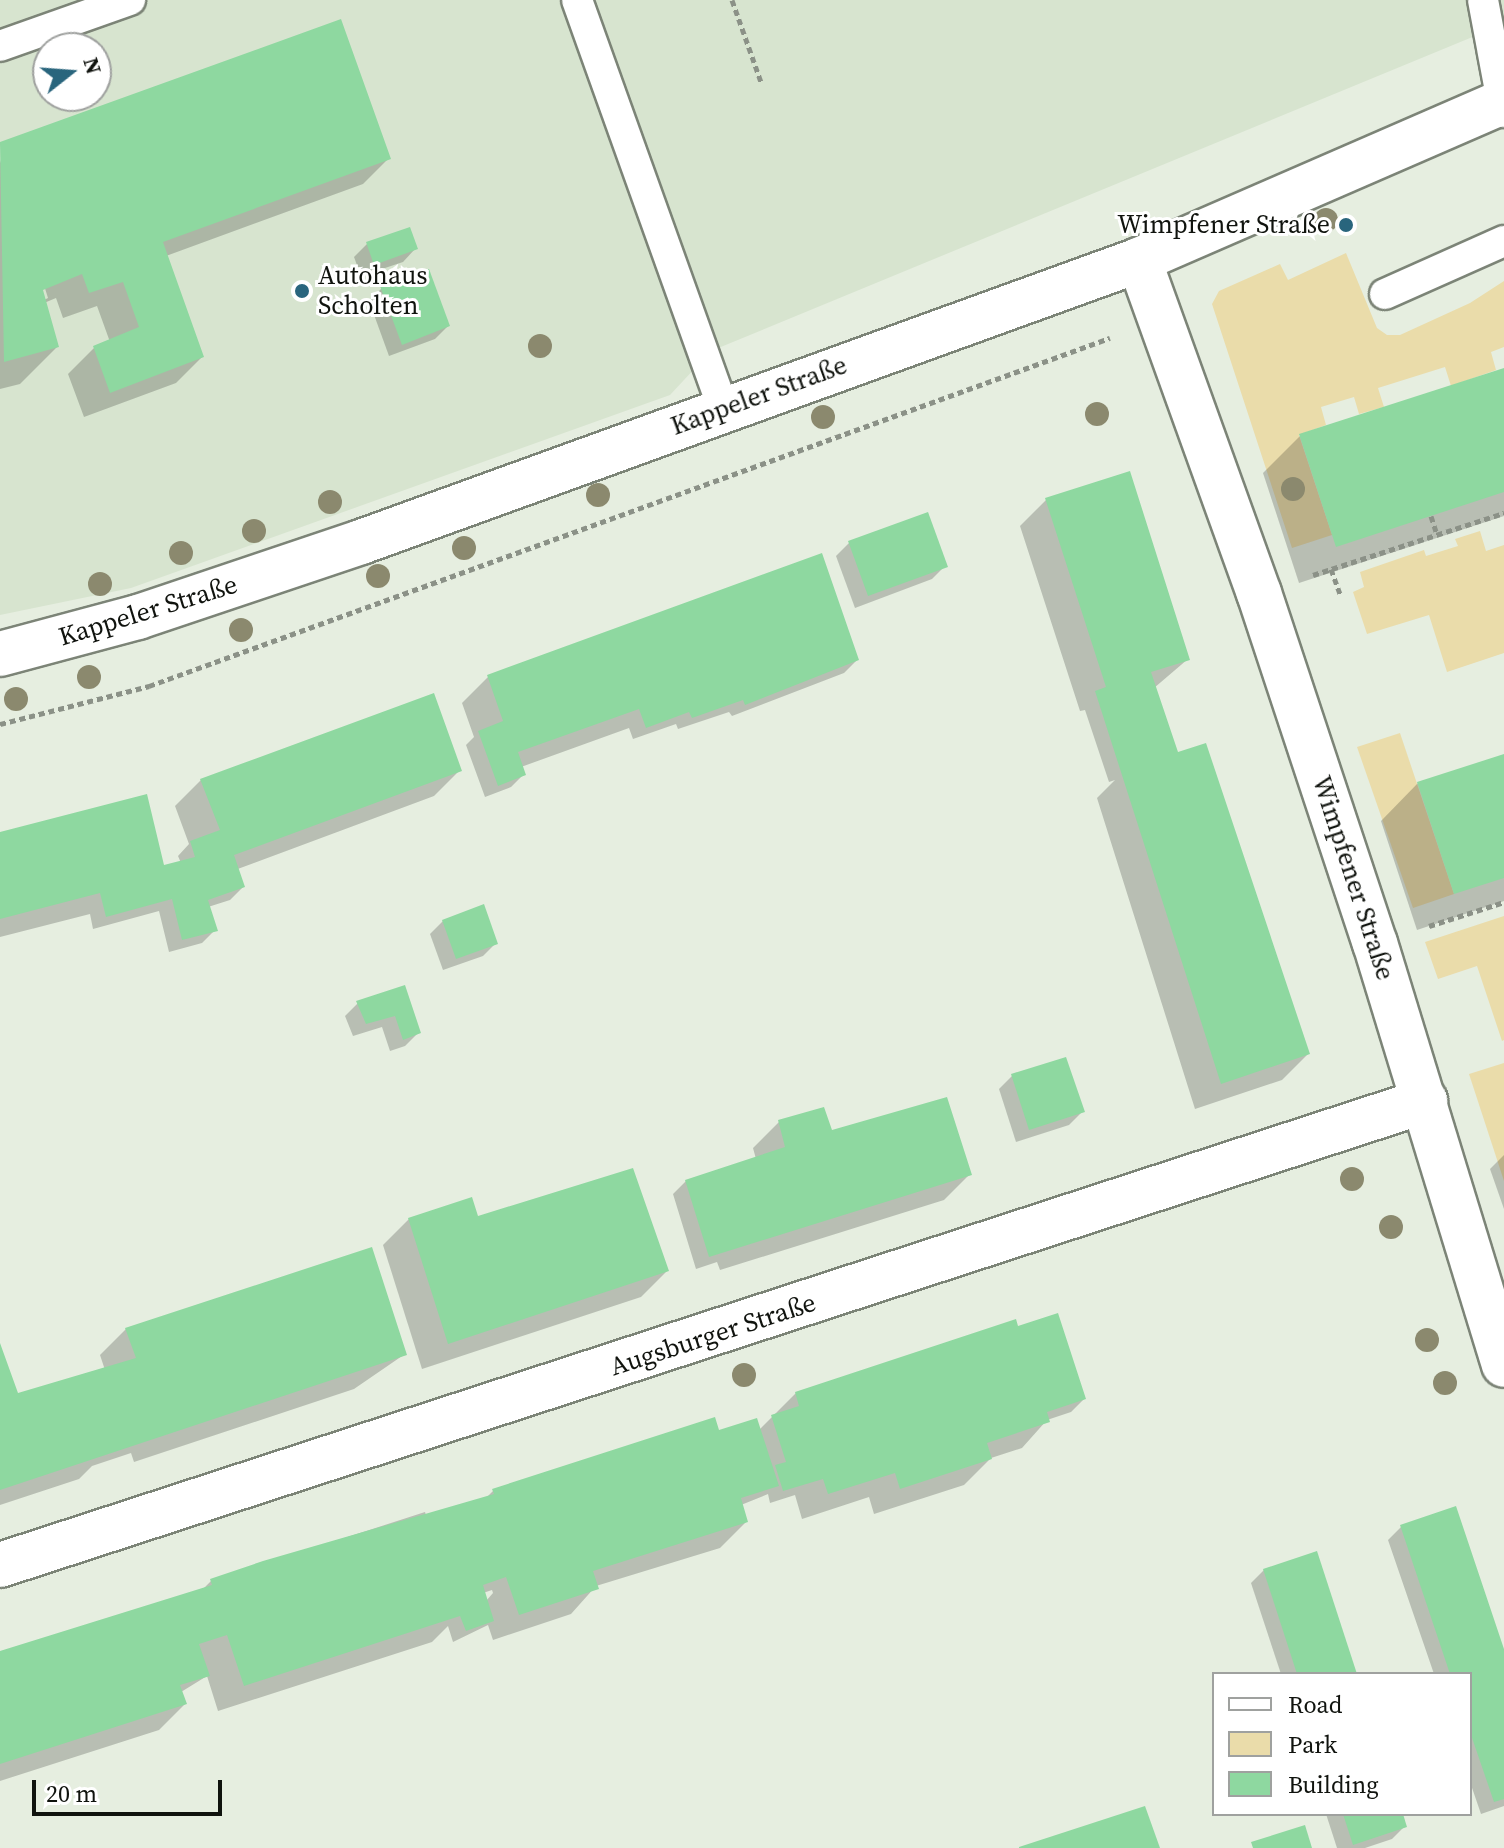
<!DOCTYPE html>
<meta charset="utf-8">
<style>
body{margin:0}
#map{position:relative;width:1504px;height:1848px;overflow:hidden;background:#e6eee0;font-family:"Source Serif 4",serif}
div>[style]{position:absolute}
.built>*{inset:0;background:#d7e4cf}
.green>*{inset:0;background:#eadcaa}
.shadow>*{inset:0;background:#0003}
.building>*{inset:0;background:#8ed8a0}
.path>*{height:5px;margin-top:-2.5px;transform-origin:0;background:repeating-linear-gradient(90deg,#8b9187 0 6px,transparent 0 10px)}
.roads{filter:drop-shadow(2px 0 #7c8477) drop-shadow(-2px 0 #7c8477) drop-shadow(0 2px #7c8477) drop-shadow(0 -2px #7c8477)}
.service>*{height:30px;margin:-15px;padding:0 15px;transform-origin:15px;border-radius:15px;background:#fff}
.minor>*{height:44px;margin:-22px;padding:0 22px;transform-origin:22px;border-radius:22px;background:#fff}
.tertiary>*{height:44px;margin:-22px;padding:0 22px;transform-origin:22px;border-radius:22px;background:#fff}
.trees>*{width:24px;height:24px;margin:-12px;border-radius:50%;background:#8b896e}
.dots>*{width:22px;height:22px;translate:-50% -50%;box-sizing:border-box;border:4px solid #fff;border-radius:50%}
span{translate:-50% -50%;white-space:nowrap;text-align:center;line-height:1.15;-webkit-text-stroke:6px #fff;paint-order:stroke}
.poi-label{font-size:26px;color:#10130e}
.right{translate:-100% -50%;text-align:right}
.left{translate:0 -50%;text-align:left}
.street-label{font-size:26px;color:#10130e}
.legend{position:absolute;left:1212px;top:1672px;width:260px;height:144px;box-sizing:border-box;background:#fff;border:2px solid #9fa19f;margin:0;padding:10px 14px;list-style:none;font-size:24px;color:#10130e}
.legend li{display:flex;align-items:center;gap:16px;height:40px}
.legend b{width:40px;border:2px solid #9fa19f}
.north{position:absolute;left:32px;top:32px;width:80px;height:80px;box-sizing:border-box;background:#fff;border:2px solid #9fa19f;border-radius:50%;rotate:73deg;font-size:22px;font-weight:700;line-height:32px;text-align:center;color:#10130e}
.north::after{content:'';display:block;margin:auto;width:28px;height:36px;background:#29657d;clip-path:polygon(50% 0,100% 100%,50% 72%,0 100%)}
.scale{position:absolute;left:32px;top:1780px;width:190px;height:36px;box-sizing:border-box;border:4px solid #10130e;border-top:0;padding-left:10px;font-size:24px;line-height:28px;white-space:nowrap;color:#10130e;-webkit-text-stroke:6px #fff;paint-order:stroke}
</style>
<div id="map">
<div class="built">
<i style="clip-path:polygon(evenodd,0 0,1504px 0,1504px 24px,711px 351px,670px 395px,131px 588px,0 615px,0 0,48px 48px,96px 48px,96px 96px,48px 96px,48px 48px)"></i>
</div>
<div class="green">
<i style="clip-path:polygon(1346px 253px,1377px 328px,1387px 335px,1400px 335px,1470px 303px,1504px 281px,1504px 347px,1491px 352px,1496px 370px,1451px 386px,1445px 367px,1378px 388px,1384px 407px,1359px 414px,1354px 397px,1321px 407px,1326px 425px,1299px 435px,1332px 535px,1292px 548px,1212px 304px,1219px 291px,1280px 264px,1288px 280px)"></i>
<i style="clip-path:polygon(1480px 531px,1486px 551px,1504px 545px,1504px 653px,1447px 672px,1429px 615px,1367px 634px,1353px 592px,1364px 587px,1360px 572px,1424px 550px,1426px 556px,1458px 546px,1455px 539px)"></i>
<i style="clip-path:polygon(1400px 733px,1454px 894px,1413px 908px,1357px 747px)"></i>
<i style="clip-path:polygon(1504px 916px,1504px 1040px,1502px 1041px,1477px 966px,1438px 979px,1425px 942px)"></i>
<i style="clip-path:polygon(1504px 1063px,1504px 1181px,1469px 1074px)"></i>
</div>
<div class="shadow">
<i style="clip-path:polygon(340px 22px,389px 158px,363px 184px,166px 256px,202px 357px,176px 383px,84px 417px,68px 374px,94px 348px,110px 342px,97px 306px,63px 318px,56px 298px,44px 303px,57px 347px,20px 384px,0 389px,0 160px,44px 300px,48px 298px,0 144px)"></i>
<i style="clip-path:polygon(367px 244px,415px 249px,403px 262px,361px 276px,354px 257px)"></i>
<i style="clip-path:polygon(382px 288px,448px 326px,435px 339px,389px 356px,369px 301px)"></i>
<i style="clip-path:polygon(1504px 370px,1504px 516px,1299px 583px,1263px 473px,1300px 436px)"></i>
<i style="clip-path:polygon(1046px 500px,1188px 659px,1154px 688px,1176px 751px,1308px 1054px,1282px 1080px,1195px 1109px,1097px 798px,1115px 780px,1109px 782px,1085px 710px,1080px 711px,1020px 526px)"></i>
<i style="clip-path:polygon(849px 543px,945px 566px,932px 579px,855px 608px,836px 556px)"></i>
<i style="clip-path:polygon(857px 660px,844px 673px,732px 716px,729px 712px,678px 729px,676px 724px,633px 739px,629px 728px,521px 767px,524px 774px,511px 787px,485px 797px,466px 745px,474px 737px,462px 703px,488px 677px)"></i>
<i style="clip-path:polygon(1504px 756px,1504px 901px,1417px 930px,1381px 821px,1418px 783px)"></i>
<i style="clip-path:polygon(460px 770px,434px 796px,235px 870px,243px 887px,230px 900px,208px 907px,215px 930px,202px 943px,169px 952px,159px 911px,93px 929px,90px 914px,0 937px,0 834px,164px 868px,181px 863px,178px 856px,189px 844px,175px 806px,201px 780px)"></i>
<i style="clip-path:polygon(443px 921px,496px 943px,483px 956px,443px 970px,430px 934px)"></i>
<i style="clip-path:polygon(403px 987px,418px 1033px,405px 1046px,390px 1051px,382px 1027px,353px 1036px,345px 1016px,358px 1003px)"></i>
<i style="clip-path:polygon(1012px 1076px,1082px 1112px,1069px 1125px,1016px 1142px,999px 1089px)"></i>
<i style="clip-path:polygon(779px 1122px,831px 1133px,970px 1174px,944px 1200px,720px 1270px,717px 1262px,696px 1269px,673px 1194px,686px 1181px,756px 1159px,753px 1148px)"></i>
<i style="clip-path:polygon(1504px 1155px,1504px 1209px,1490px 1169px)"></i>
<i style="clip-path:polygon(409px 1219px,476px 1219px,667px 1271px,641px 1297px,422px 1369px,383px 1245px)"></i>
<i style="clip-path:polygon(evenodd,1017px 1328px,1084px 1399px,1071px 1412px,1047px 1420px,1022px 1448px,991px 1458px,964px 1485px,874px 1514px,869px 1497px,802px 1519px,795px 1495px,770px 1503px,768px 1494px,741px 1505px,746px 1522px,720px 1548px,596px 1586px,571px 1614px,493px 1640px,488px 1625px,453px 1642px,448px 1626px,432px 1642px,218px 1711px,207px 1676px,181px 1692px,185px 1704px,159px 1730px,0 1781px,0 1653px,201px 1591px,211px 1581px,425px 1512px,427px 1518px,485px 1499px,493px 1491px,718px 1433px,759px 1430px,796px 1393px,1017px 1328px,492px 1590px,493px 1593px,486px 1601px,483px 1593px,492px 1590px)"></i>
<i style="clip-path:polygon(126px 1329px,405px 1354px,354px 1389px,134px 1462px,131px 1453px,92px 1466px,79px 1479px,0 1505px,0 1348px,17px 1395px,105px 1370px,100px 1355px)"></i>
<i style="clip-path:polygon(1401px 1527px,1504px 1656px,1504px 1806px,1481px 1814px,1470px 1782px,1470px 1674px,1434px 1674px,1388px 1540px)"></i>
<i style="clip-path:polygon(1264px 1570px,1355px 1674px,1281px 1674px,1251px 1583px)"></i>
<i style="clip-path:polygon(1326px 1814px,1401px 1814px,1405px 1826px,1392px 1839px,1365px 1848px,1337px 1848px)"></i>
</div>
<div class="building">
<i style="clip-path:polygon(341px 19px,391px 159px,163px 242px,204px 357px,110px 393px,93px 346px,139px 327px,123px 282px,89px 293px,82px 274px,43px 290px,59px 347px,4px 362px,0 142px)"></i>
<i style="clip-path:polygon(410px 227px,418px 249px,374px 265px,366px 242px)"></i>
<i style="clip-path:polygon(429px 269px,450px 326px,402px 345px,380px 286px)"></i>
<i style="clip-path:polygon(1504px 368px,1504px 492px,1336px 547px,1299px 434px)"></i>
<i style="clip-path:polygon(1130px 471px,1190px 660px,1151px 672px,1178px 752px,1206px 743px,1310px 1054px,1221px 1084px,1095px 691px,1106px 687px,1045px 498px)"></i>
<i style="clip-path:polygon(928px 512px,948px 567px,868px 596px,848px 541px)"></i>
<i style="clip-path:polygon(822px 553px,859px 660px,745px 705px,743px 700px,692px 718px,689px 712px,646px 728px,639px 709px,518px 752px,526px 775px,498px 786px,478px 731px,503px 721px,487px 675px)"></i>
<i style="clip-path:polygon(434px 693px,462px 771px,234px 855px,245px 887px,208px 900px,218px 931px,182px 940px,172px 899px,106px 917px,100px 893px,0 919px,0 832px,147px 794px,164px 865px,195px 857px,190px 841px,220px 830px,200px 779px)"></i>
<i style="clip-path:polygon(1504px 754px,1504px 878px,1454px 894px,1417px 782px)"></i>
<i style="clip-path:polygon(484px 904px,498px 944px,456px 959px,442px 920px)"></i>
<i style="clip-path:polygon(405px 985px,421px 1033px,403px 1040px,395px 1016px,366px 1024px,356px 1001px)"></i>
<i style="clip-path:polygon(1066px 1057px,1085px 1112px,1029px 1130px,1011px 1074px)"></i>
<i style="clip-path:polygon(947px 1097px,972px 1175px,709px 1257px,685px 1180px,785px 1147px,778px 1120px,824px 1107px,832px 1130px)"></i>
<i style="clip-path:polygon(633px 1168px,669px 1271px,448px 1344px,408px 1218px,472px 1197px,478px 1216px)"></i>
<i style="clip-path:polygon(372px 1247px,407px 1355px,0 1490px,0 1343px,18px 1393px,136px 1358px,125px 1328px)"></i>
<i style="clip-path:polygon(1058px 1313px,1086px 1399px,1047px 1412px,1050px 1422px,987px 1443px,992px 1459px,900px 1489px,895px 1473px,828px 1494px,823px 1479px,783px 1491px,775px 1465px,786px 1462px,771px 1415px,799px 1406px,795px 1392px,1016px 1319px,1018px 1326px)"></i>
<i style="clip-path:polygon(715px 1417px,719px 1430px,757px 1418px,779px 1486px,741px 1498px,748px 1522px,593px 1571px,599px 1589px,519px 1615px,506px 1577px,483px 1585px,494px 1621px,466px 1631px,460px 1616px,244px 1686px,227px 1635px,199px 1644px,210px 1676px,180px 1685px,187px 1704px,0 1764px,0 1651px,212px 1585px,210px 1579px,263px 1561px,494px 1494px,492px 1489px)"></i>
<i style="clip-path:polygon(1456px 1506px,1504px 1649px,1504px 1799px,1494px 1802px,1470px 1732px,1470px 1674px,1450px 1674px,1400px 1525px)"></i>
<i style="clip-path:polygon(1317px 1551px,1357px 1674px,1297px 1674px,1263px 1569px)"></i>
<i style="clip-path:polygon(1145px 1806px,1160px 1848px,1019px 1848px,1019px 1847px)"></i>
<i style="clip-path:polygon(1343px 1814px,1403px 1814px,1407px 1827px,1353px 1845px)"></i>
<i style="clip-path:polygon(1305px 1825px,1312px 1848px,1253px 1848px,1251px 1842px)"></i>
</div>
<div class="path">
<i style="left:732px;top:0;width:87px;rotate:70.5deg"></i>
<i style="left:1431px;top:516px;width:20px;rotate:72deg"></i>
<i style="left:1331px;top:569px;width:29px;rotate:70deg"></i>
<i style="left:1313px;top:575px;width:201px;rotate:-18deg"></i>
<i style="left:0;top:724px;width:154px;rotate:-14.3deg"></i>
<i style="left:149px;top:686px;width:1022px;rotate:-19.91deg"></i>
<i style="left:1429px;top:926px;width:79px;rotate:-17.7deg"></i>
</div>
<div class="roads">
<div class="service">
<i style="left:577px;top:0;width:436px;rotate:70.3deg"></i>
<i style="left:1483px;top:0;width:114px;rotate:79.4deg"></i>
<i style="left:0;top:46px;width:138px;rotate:-19.5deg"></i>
<i style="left:1385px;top:294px;width:130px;rotate:-24deg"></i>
</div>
<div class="minor">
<i style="left:1139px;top:260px;width:354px;rotate:70.2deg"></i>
<i style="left:1259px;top:593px;width:369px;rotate:71.7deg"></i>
<i style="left:1375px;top:943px;width:441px;rotate:73deg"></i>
<i style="left:0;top:1565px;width:1499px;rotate:-18.04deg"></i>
</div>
<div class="tertiary">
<i style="left:0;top:654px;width:143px;rotate:-15deg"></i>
<i style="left:138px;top:617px;width:235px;rotate:-18.6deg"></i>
<i style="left:361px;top:542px;width:828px;rotate:-19.92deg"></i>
<i style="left:1139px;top:260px;width:398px;rotate:-23.5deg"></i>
</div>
</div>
<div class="trees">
<i style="left:1326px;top:220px"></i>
<i style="left:540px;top:346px"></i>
<i style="left:1097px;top:414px"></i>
<i style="left:823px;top:417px"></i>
<i style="left:1293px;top:489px"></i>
<i style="left:598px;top:495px"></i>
<i style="left:330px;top:502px"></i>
<i style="left:254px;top:531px"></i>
<i style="left:464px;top:548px"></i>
<i style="left:181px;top:553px"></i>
<i style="left:378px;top:576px"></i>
<i style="left:100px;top:584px"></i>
<i style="left:241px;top:630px"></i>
<i style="left:89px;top:677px"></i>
<i style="left:16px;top:699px"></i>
<i style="left:1352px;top:1179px"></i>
<i style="left:1391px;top:1227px"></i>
<i style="left:1427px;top:1340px"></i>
<i style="left:744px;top:1375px"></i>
<i style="left:1445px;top:1383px"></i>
</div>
<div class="dots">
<i style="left:1346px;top:225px;background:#29657d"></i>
<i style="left:302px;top:291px;background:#29657d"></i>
</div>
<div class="poi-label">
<span class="right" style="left:1330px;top:225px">Wimpfener Straße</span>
<span class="left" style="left:318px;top:291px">Autohaus<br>Scholten</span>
</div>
<div class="street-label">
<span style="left:759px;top:396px;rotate:-20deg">Kappeler Straße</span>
<span style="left:148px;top:611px;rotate:-17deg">Kappeler Straße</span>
<span style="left:1353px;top:878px;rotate:72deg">Wimpfener Straße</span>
<span style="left:713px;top:1335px;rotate:-18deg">Augsburger Straße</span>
</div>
<ul class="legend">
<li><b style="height:10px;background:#fff"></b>Road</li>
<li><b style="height:22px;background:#eadcaa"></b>Park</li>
<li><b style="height:22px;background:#8ed8a0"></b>Building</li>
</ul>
<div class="north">N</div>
<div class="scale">20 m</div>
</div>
